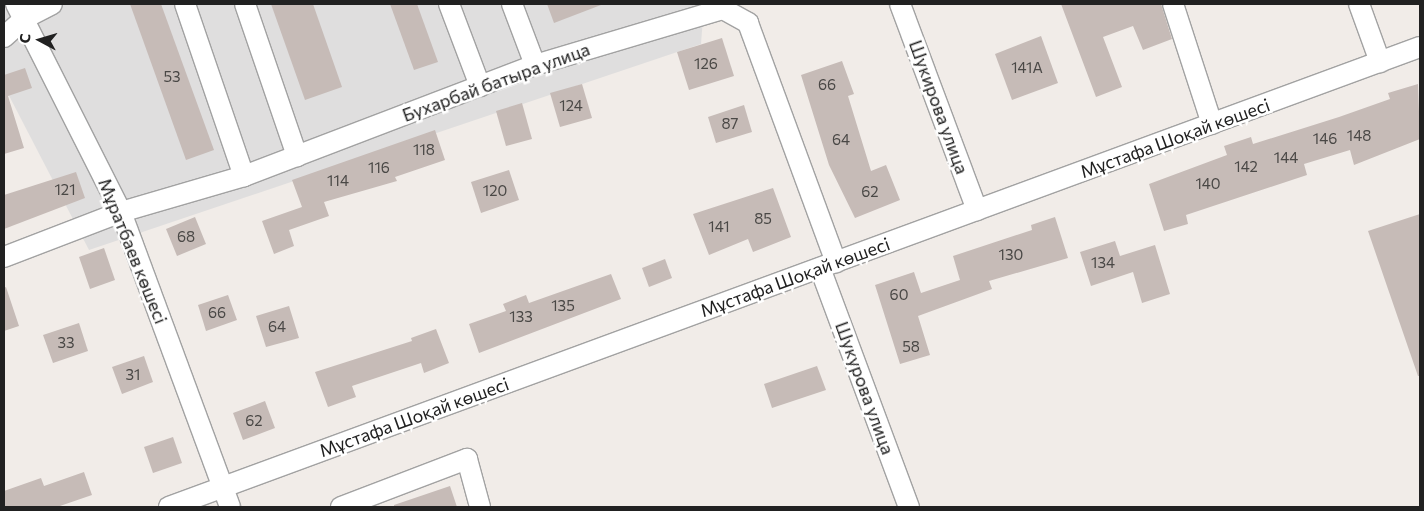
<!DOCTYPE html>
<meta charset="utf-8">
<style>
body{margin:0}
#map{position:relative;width:1424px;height:511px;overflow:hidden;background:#f1ece8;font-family:Commissioner,sans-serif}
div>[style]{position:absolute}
.residential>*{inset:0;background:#dfdede}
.building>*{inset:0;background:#c6bbb7}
.roads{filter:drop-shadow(1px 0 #a2a2a2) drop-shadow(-1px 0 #a2a2a2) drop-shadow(0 1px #a2a2a2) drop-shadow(0 -1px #a2a2a2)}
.minor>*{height:20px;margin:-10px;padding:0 10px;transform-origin:10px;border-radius:10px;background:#fff}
span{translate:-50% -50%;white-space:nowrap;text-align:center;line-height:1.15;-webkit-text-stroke:5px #fff;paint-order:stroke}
.number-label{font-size:15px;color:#4a4846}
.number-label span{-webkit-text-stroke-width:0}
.street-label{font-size:18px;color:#212121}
.frame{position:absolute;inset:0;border:5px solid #212121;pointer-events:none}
.north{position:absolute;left:15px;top:15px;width:50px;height:50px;-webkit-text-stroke:4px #fff;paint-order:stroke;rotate:276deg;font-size:14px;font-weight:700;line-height:20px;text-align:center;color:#212121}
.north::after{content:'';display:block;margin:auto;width:18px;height:22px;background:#212121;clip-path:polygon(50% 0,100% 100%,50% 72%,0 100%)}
</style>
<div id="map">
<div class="residential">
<i style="clip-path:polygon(4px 4px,704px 4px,701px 44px,89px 250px,4px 86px)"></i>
</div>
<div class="building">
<i style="clip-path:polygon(130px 4px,161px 4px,214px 150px,186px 160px)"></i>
<i style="clip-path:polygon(271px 4px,313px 4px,342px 87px,305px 100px)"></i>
<i style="clip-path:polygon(390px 4px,417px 4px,438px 62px,414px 70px)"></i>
<i style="clip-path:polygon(547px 4px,600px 4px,601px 5px,554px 23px)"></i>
<i style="clip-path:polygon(1061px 4px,1161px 4px,1172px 39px,1143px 50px,1133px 26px,1103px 37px,1122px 87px,1096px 97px)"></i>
<i style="clip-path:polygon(1041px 36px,1058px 83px,1012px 100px,995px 54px)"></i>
<i style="clip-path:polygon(722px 38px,734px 76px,689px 90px,677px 52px)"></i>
<i style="clip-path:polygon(842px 61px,854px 94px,848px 96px,871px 171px,886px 165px,900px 200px,855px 218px,829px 165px,801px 75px)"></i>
<i style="clip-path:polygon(25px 68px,32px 88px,8px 96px,24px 148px,4px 154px,4px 75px)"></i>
<i style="clip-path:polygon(582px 84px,592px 118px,560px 127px,550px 93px)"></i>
<i style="clip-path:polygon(1418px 84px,1420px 139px,1354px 165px,1350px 150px,1304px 164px,1307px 175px,1186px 215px,1188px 224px,1164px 231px,1149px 184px,1227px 155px,1224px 146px,1251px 137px,1253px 144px,1339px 117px,1390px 99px,1388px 93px)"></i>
<i style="clip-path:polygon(522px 103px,532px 139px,506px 146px,496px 111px)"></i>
<i style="clip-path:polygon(744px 105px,752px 132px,716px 143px,708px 117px)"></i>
<i style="clip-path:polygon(435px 130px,445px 160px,395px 177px,397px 181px,324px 202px,329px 216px,289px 230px,294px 246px,274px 254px,262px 221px,302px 207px,292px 180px)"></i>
<i style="clip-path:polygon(509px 170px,519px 200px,481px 213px,471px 182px)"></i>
<i style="clip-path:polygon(76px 172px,85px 198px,4px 229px,4px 195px)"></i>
<i style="clip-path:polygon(773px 188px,791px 237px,753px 252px,748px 239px,709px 255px,693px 214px)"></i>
<i style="clip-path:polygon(1420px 214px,1420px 376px,1418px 376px,1368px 231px)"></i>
<i style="clip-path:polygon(195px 217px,206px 244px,177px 256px,166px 229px)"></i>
<i style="clip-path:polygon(1055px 217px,1068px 258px,989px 281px,992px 289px,918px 316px,930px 355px,900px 364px,875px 285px,914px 272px,921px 293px,960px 280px,953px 256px,1032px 230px,1031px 225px)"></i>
<i style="clip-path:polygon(1115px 241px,1120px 256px,1155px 245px,1170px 294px,1142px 303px,1133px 272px,1091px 286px,1080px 252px)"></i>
<i style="clip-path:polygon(104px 248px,115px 280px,90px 289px,79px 257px)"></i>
<i style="clip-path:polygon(665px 259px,672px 278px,649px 287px,642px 268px)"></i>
<i style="clip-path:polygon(611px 274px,621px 299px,479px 353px,469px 324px,506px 311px,503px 304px,526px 295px,529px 303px)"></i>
<i style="clip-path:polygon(6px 287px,19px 326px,4px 331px,4px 288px)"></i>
<i style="clip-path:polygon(228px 295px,237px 320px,206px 331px,198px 305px)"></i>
<i style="clip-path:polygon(289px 306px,299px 338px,266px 347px,256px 316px)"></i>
<i style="clip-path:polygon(79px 323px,88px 351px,53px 363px,43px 335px)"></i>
<i style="clip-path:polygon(436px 329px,449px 363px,424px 373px,421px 363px,352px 386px,356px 397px,328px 407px,315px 372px,412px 341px,411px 338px)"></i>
<i style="clip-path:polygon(144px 356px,153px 382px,122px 394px,112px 367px)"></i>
<i style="clip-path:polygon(817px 366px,826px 390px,772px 408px,764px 384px)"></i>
<i style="clip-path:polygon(265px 401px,275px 428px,243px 440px,233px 413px)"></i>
<i style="clip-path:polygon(173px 437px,182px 463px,153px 473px,144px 447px)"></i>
<i style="clip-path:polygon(84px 472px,92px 495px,57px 507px,4px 507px,4px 491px,41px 478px,44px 486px)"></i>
<i style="clip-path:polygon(450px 486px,457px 507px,394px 507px,394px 505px)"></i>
</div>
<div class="roads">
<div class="minor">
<i style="left:16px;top:4px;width:233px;rotate:63.2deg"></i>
<i style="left:121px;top:212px;width:314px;rotate:69.7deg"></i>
<i style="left:185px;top:4px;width:182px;rotate:71.1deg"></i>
<i style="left:245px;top:4px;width:161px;rotate:71.1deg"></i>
<i style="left:449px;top:4px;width:88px;rotate:69.3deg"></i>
<i style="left:512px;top:4px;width:65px;rotate:69.3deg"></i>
<i style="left:900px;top:4px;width:220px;rotate:69.5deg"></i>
<i style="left:1173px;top:4px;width:126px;rotate:72deg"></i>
<i style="left:1359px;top:4px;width:62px;rotate:70.1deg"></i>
<i style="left:4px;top:37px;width:28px;rotate:-42deg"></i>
<i style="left:25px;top:18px;width:30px;rotate:-27deg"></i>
<i style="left:4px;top:257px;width:125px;rotate:-21deg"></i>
<i style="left:121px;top:212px;width:128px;rotate:-16.3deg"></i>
<i style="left:244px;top:176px;width:311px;rotate:-20.9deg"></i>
<i style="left:535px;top:65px;width:196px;rotate:-16.6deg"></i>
<i style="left:723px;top:9px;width:29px;rotate:29deg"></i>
<i style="left:748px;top:23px;width:255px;rotate:69.8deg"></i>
<i style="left:820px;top:268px;width:255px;rotate:69.6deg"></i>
<i style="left:169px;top:507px;width:1333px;rotate:-20.19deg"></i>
<i style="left:341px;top:507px;width:135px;rotate:-20.9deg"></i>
<i style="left:467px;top:459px;width:50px;rotate:74.8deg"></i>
</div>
</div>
<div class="number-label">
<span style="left:706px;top:64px">126</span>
<span style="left:1027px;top:68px">141А</span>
<span style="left:172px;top:77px">53</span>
<span style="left:827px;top:85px">66</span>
<span style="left:571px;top:106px">124</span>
<span style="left:730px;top:124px">87</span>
<span style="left:1359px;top:136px">148</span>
<span style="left:1325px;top:139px">146</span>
<span style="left:841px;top:140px">64</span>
<span style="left:424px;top:150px">118</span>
<span style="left:1286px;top:158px">144</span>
<span style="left:1246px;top:167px">142</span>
<span style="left:379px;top:168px">116</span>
<span style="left:338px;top:181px">114</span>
<span style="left:1208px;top:184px">140</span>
<span style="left:65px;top:190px">121</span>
<span style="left:495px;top:191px">120</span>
<span style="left:870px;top:192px">62</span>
<span style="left:763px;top:219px">85</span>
<span style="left:719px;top:227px">141</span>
<span style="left:186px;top:237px">68</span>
<span style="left:1011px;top:255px">130</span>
<span style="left:1103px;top:263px">134</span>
<span style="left:899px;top:295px">60</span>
<span style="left:563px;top:306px">135</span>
<span style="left:217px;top:313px">66</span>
<span style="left:521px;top:317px">133</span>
<span style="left:277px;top:327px">64</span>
<span style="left:66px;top:343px">33</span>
<span style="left:911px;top:347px">58</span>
<span style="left:133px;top:375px">31</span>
<span style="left:254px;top:421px">62</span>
</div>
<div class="street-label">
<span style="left:496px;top:82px;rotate:-20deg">Бухарбай батыра улица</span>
<span style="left:939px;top:107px;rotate:70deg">Шукирова улица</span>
<span style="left:1175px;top:138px;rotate:-20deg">Мұстафа Шоқай көшесі</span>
<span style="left:133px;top:251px;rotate:68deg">Мұратбаев көшесі</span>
<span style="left:795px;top:277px;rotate:-20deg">Мұстафа Шоқай көшесі</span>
<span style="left:865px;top:388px;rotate:70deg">Шукурова улица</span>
<span style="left:414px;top:417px;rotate:-20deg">Мұстафа Шоқай көшесі</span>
</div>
<div class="frame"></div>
<div class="north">С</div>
</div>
